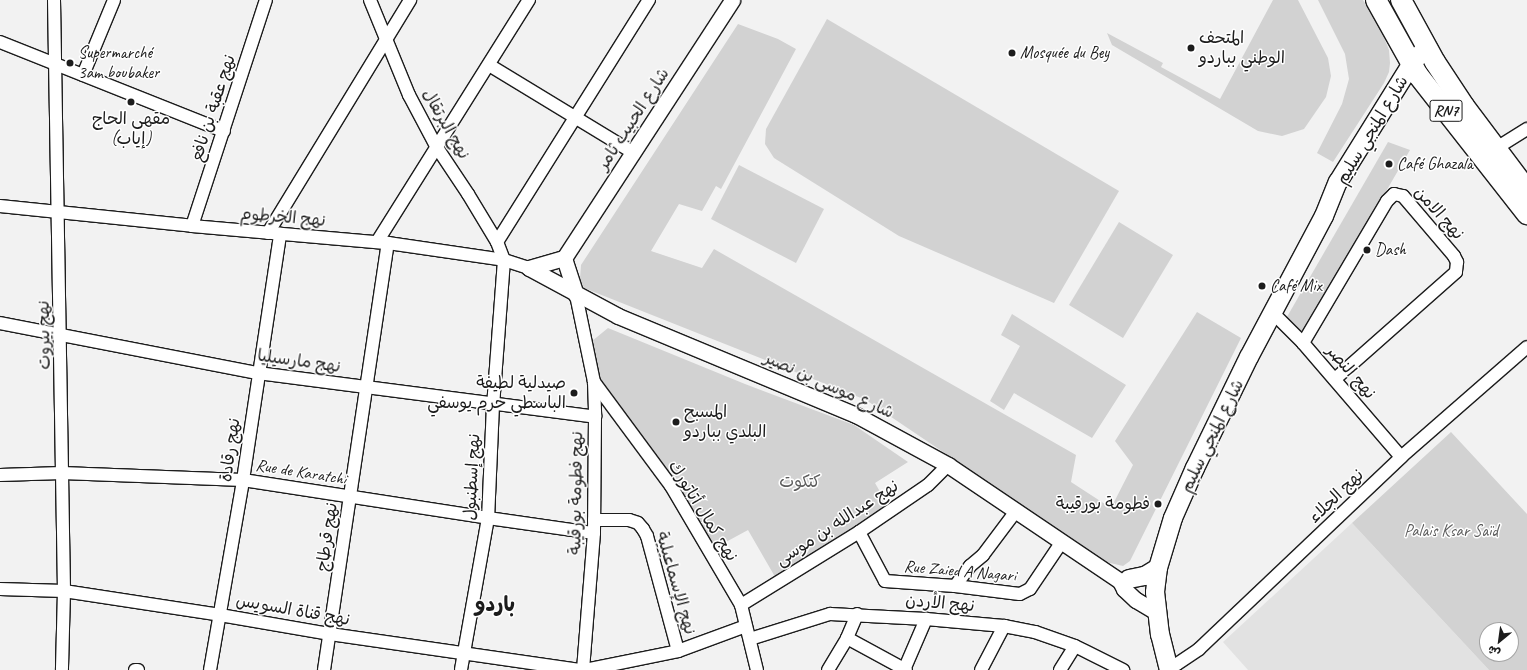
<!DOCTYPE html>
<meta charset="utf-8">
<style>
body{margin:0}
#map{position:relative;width:1527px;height:670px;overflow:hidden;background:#f2f2f2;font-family:Caveat,"Playpen Sans Arabic",sans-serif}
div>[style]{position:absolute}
.built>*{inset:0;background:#e2e2e2}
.green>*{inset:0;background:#d2d2d2}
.roads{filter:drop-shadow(1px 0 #1c1c1c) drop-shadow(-1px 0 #1c1c1c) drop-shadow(0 1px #1c1c1c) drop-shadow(0 -1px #1c1c1c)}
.minor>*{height:12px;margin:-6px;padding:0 6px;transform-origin:6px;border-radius:6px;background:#fff}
.tertiary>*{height:15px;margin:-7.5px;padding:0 7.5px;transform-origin:7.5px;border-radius:7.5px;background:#fff}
.secondary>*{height:18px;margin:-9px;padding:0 9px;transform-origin:9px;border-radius:9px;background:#fff}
.primary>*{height:20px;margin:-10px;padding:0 10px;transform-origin:10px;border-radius:10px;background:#fff}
.dots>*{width:11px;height:11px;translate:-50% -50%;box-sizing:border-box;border:2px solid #fff;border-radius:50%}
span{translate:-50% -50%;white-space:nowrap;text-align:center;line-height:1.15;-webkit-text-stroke:3px #fff;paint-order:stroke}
.shield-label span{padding:1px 3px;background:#fff;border:1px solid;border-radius:3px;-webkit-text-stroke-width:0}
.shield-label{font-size:16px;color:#1c1c1c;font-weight:700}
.poi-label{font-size:17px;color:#1c1c1c}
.left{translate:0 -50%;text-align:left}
.right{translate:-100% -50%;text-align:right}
.street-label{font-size:17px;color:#1c1c1c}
.park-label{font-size:17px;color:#5c5c5c}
.district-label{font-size:21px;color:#1c1c1c;font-weight:700}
.north{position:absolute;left:1479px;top:622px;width:40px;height:40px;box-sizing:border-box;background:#fff;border:1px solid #a4a4a4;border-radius:50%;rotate:209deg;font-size:11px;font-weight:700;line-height:16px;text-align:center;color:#1c1c1c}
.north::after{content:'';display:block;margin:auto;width:14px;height:18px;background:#1c1c1c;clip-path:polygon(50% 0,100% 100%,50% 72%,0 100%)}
</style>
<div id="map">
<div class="built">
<i style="clip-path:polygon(1352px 523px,1489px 670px,1248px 670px,1223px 642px)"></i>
</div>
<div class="green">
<i style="clip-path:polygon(1273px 0,1298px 0,1328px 58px,1331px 76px,1326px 97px,1304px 129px,1282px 136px,1258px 131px,1112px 45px,1107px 33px,1163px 63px,1161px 67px,1220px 99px)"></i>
<i style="clip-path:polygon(1318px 0,1363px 0,1383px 35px,1389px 50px,1390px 63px,1389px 72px,1384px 83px,1333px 162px,1317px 153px,1342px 104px,1349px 79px,1345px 54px)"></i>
<i style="clip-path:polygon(827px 19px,1119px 191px,1054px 303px,899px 236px,774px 158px,765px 144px,766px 129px)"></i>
<i style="clip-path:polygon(738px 24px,778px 39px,796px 49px,721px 189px,716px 186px,702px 211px,679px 204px,651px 251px,702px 268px,714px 249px,1076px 455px,1071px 482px,1111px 508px,1133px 465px,1115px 441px,1197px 312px,1241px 338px,1130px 561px,1123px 566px,1106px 562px,866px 400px,584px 288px,580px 279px,581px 265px)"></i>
<i style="clip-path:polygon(1388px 142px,1410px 150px,1301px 338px,1284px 322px)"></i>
<i style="clip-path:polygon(739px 165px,824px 209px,796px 263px,711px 219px)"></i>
<i style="clip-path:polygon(1119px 222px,1173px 255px,1123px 338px,1069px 305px)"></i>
<i style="clip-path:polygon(1012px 314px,1126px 385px,1092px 438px,1014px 393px,1004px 410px,990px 401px,1020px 346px,1001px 335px)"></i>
<i style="clip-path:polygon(608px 328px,745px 384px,854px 425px,908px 462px,875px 483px,890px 509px,778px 582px,748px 530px,713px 549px,591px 371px,586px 346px)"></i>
<i style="clip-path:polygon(evenodd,1451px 432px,1527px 514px,1527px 670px,1489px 670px,1352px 523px,1451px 432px,1487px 630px,1511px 630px,1511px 654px,1487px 654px,1487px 630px)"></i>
</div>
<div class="roads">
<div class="minor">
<i style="left:54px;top:0;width:591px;rotate:89.03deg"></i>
<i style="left:64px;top:591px;width:79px;rotate:91.5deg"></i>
<i style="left:370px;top:0;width:103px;rotate:67.7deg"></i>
<i style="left:409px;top:95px;width:58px;rotate:62.1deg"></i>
<i style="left:436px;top:146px;width:58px;rotate:56.3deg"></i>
<i style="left:468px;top:194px;width:56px;rotate:58.9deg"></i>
<i style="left:497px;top:242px;width:19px;rotate:69deg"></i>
<i style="left:504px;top:260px;width:145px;rotate:94.3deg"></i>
<i style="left:493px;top:405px;width:113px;rotate:92.5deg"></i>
<i style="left:488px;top:518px;width:154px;rotate:100.1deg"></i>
<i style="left:0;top:42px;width:241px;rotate:21.7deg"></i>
<i style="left:489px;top:65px;width:170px;rotate:31.3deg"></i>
<i style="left:83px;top:75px;width:81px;rotate:-67.5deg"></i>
<i style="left:1495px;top:149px;width:38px;rotate:-32deg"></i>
<i style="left:0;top:206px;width:193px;rotate:5.9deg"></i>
<i style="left:192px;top:226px;width:197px;rotate:5deg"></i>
<i style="left:388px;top:243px;width:117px;rotate:8.3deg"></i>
<i style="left:504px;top:260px;width:26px;rotate:18deg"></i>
<i style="left:192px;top:226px;width:238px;rotate:-71.9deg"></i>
<i style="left:268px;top:233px;width:273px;rotate:-58.6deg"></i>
<i style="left:377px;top:242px;width:286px;rotate:-57.9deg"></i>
<i style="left:497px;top:242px;width:286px;rotate:-57.9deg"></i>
<i style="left:576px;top:295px;width:89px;rotate:78.3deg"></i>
<i style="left:594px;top:382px;width:35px;rotate:88deg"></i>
<i style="left:595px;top:417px;width:116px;rotate:90.5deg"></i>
<i style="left:594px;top:533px;width:137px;rotate:94.6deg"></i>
<i style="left:1272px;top:312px;width:44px;rotate:45deg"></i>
<i style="left:1303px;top:343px;width:150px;rotate:49.3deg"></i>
<i style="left:0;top:323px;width:263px;rotate:11deg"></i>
<i style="left:258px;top:373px;width:340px;rotate:7.4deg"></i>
<i style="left:1303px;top:343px;width:165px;rotate:-59.4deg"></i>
<i style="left:1387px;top:201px;width:10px;rotate:-45deg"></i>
<i style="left:1394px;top:194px;width:9px;rotate:13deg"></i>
<i style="left:1403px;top:196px;width:79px;rotate:49.6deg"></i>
<i style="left:1454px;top:256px;width:7px;rotate:63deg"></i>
<i style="left:1457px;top:262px;width:10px;rotate:96deg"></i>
<i style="left:1456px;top:272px;width:162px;rotate:138.5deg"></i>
<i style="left:594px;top:382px;width:129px;rotate:53.5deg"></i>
<i style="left:671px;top:486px;width:138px;rotate:59.5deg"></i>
<i style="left:741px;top:605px;width:67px;rotate:76.2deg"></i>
<i style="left:0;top:475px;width:62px;rotate:-1.8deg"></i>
<i style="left:62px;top:473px;width:181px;rotate:2.2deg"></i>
<i style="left:243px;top:480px;width:248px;rotate:8.8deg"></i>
<i style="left:488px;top:518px;width:107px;rotate:8.1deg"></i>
<i style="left:594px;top:520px;width:35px"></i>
<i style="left:629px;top:520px;width:9px;rotate:18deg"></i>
<i style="left:638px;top:523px;width:8px;rotate:50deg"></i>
<i style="left:643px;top:529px;width:8px;rotate:60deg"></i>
<i style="left:647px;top:536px;width:119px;rotate:74.9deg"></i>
<i style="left:859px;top:532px;width:55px;rotate:62deg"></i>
<i style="left:885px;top:581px;width:70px;rotate:4.1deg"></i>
<i style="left:955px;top:586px;width:65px;rotate:7deg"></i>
<i style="left:1020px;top:594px;width:11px;rotate:-27deg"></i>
<i style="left:1030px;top:589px;width:55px;rotate:-56deg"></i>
<i style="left:955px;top:586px;width:25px;rotate:-53deg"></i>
<i style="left:970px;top:566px;width:17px;rotate:-40deg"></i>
<i style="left:983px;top:555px;width:55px;rotate:-53.1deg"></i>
<i style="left:0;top:589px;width:64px;rotate:1.8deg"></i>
<i style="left:64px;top:591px;width:158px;rotate:8.7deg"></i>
<i style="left:220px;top:615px;width:112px;rotate:9.8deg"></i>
<i style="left:330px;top:634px;width:254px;rotate:8.2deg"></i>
<i style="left:741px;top:605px;width:139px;rotate:-31.7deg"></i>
<i style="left:859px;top:532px;width:83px;rotate:-34.3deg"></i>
<i style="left:928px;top:485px;width:28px;rotate:-45deg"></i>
<i style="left:847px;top:638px;width:67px;rotate:28.5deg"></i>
<i style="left:750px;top:639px;width:84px;rotate:-17.4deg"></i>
<i style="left:830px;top:614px;width:96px;rotate:3deg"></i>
<i style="left:926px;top:619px;width:78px;rotate:5.1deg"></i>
<i style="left:1004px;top:626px;width:32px;rotate:11deg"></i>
<i style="left:1035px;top:632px;width:42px;rotate:19.3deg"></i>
<i style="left:1075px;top:646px;width:54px;rotate:26.6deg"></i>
<i style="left:1168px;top:667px;width:9px;rotate:-18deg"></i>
<i style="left:1177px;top:664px;width:27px;rotate:-34deg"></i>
<i style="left:1199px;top:649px;width:279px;rotate:-43.5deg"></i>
<i style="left:1401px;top:457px;width:167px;rotate:-41.1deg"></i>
<i style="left:135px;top:670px;width:3px"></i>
<i style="left:210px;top:670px;width:193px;rotate:-80.1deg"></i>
<i style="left:243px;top:480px;width:249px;rotate:-81.4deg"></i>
<i style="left:324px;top:670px;width:432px;rotate:-81.5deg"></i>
<i style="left:585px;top:670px;width:95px;rotate:-11.5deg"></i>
<i style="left:678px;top:651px;width:72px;rotate:-20.2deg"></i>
<i style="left:828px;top:670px;width:37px;rotate:-59deg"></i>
<i style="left:847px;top:638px;width:26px;rotate:-67deg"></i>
<i style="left:904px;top:670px;width:56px;rotate:-66.7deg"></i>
<i style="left:981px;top:670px;width:50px;rotate:-62.4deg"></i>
<i style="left:1060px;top:670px;width:28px;rotate:-58deg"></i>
</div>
<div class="tertiary">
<i style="left:564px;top:258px;width:39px;rotate:72deg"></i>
<i style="left:529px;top:268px;width:101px;rotate:28.3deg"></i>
<i style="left:618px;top:316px;width:258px;rotate:22.6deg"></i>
<i style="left:856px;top:415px;width:105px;rotate:28.5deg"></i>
<i style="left:948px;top:465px;width:207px;rotate:34deg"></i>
<i style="left:1120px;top:581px;width:9px;rotate:63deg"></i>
<i style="left:1124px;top:589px;width:16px;rotate:43deg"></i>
<i style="left:1136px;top:600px;width:23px;rotate:31deg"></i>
<i style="left:529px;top:268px;width:36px;rotate:-16deg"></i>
<i style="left:564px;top:258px;width:308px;rotate:-56.9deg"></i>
</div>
<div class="secondary">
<i style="left:1129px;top:579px;width:16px;rotate:-11deg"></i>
<i style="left:1145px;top:576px;width:15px;rotate:-32deg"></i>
<i style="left:1169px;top:670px;width:36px;rotate:-104deg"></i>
<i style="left:1160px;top:635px;width:43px;rotate:-96.6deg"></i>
<i style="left:1155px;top:592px;width:24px;rotate:-83deg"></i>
<i style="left:1158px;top:568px;width:52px;rotate:-73.3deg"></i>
<i style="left:1173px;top:518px;width:55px;rotate:-66.3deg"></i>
<i style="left:1195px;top:468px;width:123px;rotate:-64.1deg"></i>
<i style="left:1249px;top:357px;width:160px;rotate:-62deg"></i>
<i style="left:1324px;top:216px;width:37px;rotate:-68deg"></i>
<i style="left:1338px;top:182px;width:140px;rotate:-58.1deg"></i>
<i style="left:1412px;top:63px;width:21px;rotate:-47deg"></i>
</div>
<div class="primary">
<i style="left:1376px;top:0;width:86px;rotate:60.8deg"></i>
<i style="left:1418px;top:75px;width:177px;rotate:51.9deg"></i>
<i style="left:1401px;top:0;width:71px;rotate:61.3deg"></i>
<i style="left:1435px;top:62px;width:53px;rotate:56.6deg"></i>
<i style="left:1464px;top:106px;width:105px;rotate:53.1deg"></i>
</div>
</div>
<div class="dots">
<i style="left:1191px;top:48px;background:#1c1c1c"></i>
<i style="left:1012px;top:53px;background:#1c1c1c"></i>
<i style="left:70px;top:63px;background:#1c1c1c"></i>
<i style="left:131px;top:102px;background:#1c1c1c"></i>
<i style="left:1389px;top:164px;background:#1c1c1c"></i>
<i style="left:1367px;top:250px;background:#1c1c1c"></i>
<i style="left:1262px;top:286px;background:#1c1c1c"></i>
<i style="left:574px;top:393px;background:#1c1c1c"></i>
<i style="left:676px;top:422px;background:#1c1c1c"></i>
<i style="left:1158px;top:504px;background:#1c1c1c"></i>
</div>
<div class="shield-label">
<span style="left:1446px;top:111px">RN7</span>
</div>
<div class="poi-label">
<span class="left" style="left:1199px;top:48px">المتحف<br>الوطني بباردو</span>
<span class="left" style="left:78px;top:63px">Supermarché<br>3am boubaker</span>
<span class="left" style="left:1020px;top:53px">Mosquée du Bey</span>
<span style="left:131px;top:129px">مقهى الحاج<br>(إياب)</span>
<span class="left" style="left:1397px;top:164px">Café Ghazala</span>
<span class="left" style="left:1375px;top:250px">Dash</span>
<span class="left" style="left:1270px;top:286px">Café Mix</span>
<span class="right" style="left:566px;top:393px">صيدلية لطيفة<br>الباسطي حرم يوسفي</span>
<span class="left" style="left:684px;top:422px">المسبح<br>البلدي بباردو</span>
<span class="right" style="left:1150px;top:504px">فطومة بورقيبة</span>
</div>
<div class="street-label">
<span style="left:213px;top:108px;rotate:-72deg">نهج عقبة بن نافع</span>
<span style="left:633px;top:119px;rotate:-57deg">شارع الحبيب ثامر</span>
<span style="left:446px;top:124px;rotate:60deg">نهج البرتقال</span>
<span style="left:1372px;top:130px;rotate:-59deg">شارع المنجي سليم</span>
<span style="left:1439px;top:213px;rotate:48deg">نهج الامن</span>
<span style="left:283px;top:217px;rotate:5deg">نهج الخرطوم</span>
<span style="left:44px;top:335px;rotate:-91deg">نهج بيروت</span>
<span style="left:299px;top:361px;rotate:8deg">نهج مارسيليا</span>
<span style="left:1351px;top:372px;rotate:49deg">نهج النصر</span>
<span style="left:829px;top:385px;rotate:24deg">شارع موسى بن نصير</span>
<span style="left:1212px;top:436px;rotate:-64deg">شارع المنجي سليم</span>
<span style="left:230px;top:450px;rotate:-82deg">نهج رقادة</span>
<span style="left:301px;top:472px;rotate:9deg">Rue de Karatchi</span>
<span style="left:472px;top:477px;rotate:-87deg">نهج إسطنبول</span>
<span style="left:576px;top:493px;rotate:-89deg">نهج فطومة بورقيبة</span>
<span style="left:1336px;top:496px;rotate:-44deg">نهج الجلاء</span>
<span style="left:703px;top:511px;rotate:58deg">نهج كمال أتاتورك</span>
<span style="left:837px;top:523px;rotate:-33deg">نهج عبدالله بن موسى</span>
<span style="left:327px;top:537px;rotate:-82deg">نهج قرطاج</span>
<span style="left:960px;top:571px;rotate:5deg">Rue Zaied A Nagari</span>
<span style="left:676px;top:583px;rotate:74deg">نهج الإسماعيلية</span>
<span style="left:940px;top:603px;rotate:5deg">نهج الأردن</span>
<span style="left:293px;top:610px;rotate:10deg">نهج قناة السويس</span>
</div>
<div class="park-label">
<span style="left:800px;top:482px">كتكوت</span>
<span style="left:1451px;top:531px">Palais Ksar Saïd</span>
</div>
<div class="district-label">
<span style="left:495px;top:604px">باردو</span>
</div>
<div class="north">ش</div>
</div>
